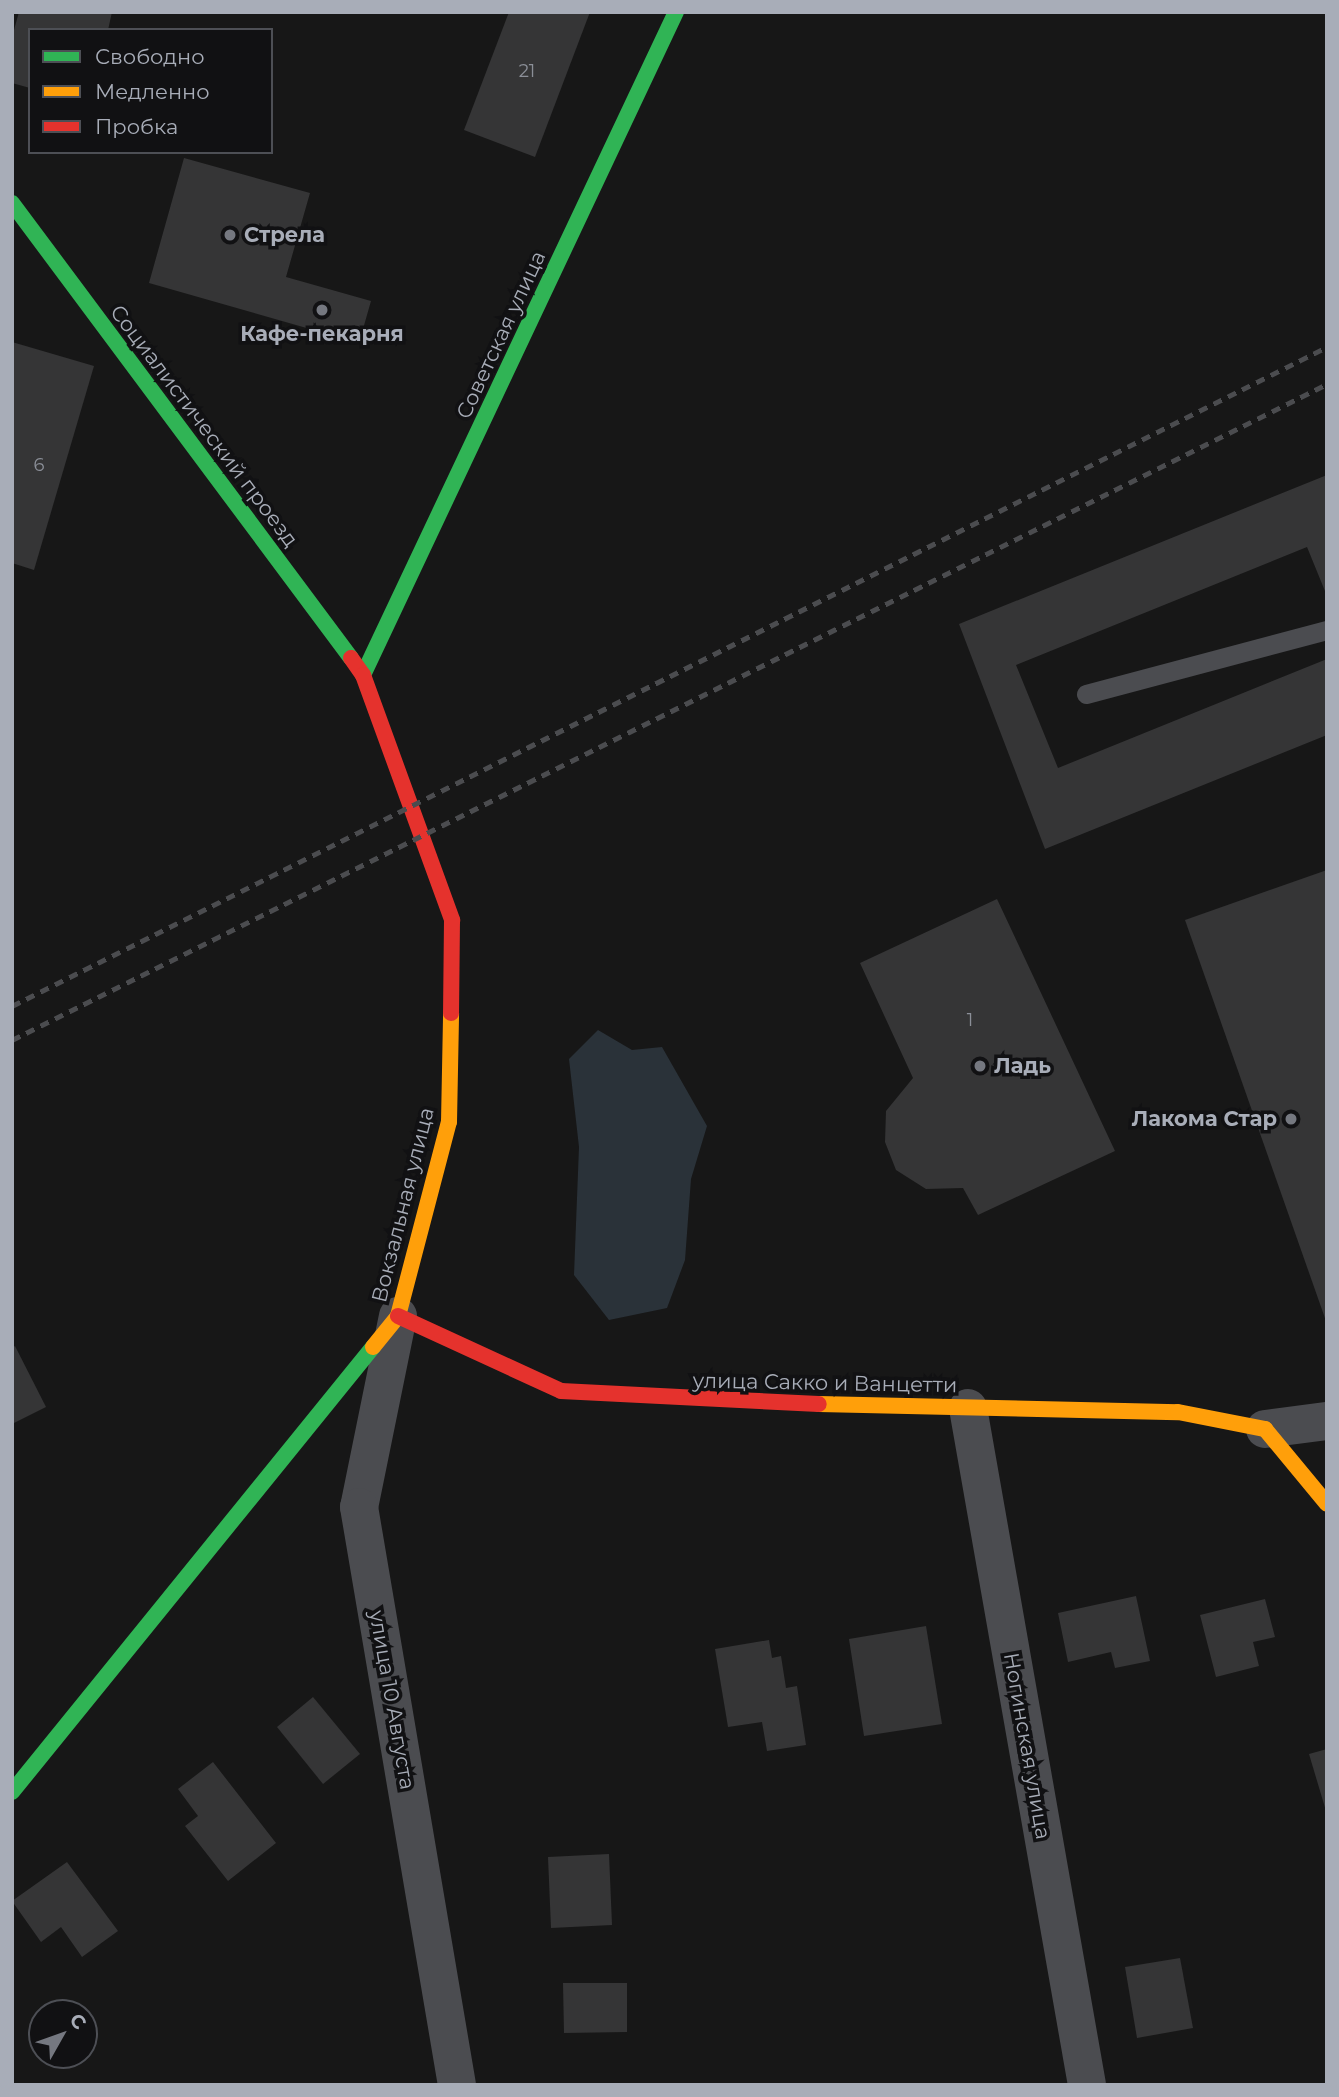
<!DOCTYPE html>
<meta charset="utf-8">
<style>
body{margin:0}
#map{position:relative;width:1339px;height:2097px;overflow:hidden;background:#171717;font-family:Montserrat,sans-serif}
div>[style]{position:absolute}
.water>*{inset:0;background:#2a3239}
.building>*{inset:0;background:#353536}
.lane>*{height:19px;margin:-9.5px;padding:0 9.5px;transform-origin:9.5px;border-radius:9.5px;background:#4b4c50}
.street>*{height:38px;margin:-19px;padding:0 19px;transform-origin:19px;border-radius:19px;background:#4b4c50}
.fast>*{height:16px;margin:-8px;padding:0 8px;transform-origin:8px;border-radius:8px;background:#30b455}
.slow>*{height:16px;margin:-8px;padding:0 8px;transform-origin:8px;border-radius:8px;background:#ff9f0a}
.jam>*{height:16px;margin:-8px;padding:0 8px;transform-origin:8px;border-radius:8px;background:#e5322d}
.rail>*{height:5px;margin-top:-2.5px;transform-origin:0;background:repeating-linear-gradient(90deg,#4b4c4f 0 9px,transparent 0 16px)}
.dots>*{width:19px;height:19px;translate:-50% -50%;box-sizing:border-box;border:4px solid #111113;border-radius:50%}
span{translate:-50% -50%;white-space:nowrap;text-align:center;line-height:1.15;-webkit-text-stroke:7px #111113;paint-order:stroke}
.number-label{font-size:18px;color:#8b8f98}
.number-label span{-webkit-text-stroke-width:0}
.poi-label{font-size:21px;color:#a8adb8;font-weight:700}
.left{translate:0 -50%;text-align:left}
.right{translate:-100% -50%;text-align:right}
.street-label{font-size:21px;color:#a8adb8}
.frame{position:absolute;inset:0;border:14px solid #a8adb8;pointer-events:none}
.legend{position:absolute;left:28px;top:28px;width:245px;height:126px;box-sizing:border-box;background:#111113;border:2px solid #4d4f55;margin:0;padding:9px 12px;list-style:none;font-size:21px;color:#a8adb8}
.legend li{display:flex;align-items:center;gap:14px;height:35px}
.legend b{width:35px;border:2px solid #4d4f55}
.north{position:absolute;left:28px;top:1999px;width:70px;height:70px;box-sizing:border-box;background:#111113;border:2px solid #4d4f55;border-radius:50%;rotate:50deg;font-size:19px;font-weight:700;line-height:28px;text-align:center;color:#a8adb8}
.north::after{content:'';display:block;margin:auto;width:24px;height:32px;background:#757880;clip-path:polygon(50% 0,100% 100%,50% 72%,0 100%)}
</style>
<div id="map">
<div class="water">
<i style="clip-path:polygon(598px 1030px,632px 1050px,662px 1047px,707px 1126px,691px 1179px,685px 1260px,667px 1308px,609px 1320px,574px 1275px,579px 1147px,569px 1059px)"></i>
</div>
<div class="building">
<i style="clip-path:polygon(19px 12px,112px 12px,108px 30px,30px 30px,30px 88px,12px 83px,12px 37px)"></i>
<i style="clip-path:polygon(509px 12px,590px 12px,535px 157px,464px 130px)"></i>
<i style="clip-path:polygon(184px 158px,310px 193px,286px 277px,371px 301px,359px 343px,149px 283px)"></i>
<i style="clip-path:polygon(12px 342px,94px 366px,34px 570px,12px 563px)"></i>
<i style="clip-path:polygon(1327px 475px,1327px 596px,1307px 547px,1016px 665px,1058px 768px,1327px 659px,1327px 735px,1045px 849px,959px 624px)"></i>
<i style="clip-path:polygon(1327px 870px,1327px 1321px,1326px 1321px,1185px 920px)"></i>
<i style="clip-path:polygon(997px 899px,1115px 1151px,978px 1215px,963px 1188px,926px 1189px,896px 1170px,885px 1142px,886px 1111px,913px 1078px,860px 963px)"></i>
<i style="clip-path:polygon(15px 1346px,46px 1407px,12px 1424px,12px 1348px)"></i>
<i style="clip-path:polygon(1136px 1596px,1150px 1661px,1115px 1668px,1111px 1652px,1068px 1662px,1058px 1613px)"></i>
<i style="clip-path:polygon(1265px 1599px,1275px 1637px,1253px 1642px,1259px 1666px,1216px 1677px,1200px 1615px)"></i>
<i style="clip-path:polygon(926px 1626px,942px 1724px,864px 1736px,849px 1639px)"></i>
<i style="clip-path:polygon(769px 1640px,772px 1658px,781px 1656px,786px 1688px,797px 1686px,806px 1745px,767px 1751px,762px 1722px,728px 1727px,715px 1649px)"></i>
<i style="clip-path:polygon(313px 1697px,360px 1754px,323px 1784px,277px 1727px)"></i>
<i style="clip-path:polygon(1327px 1749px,1327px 1811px,1326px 1811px,1309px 1754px)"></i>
<i style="clip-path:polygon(213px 1762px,276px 1843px,228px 1881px,185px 1826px,198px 1816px,178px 1789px)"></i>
<i style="clip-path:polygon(609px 1854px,612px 1925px,551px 1928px,548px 1857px)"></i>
<i style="clip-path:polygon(67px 1862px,118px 1931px,82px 1957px,61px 1927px,41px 1942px,12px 1901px)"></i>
<i style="clip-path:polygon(1180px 1958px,1193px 2028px,1137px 2038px,1125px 1967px)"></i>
<i style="clip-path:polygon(563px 1983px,627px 1983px,627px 2032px,564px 2033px)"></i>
</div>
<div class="lane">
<i style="left:1086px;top:694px;width:249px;rotate:-14.9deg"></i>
</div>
<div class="street">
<i style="left:398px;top:1316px;width:195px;rotate:101.5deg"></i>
<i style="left:359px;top:1507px;width:586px;rotate:80.38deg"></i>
<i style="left:968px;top:1408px;width:687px;rotate:80.03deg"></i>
<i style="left:1265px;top:1429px;width:63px;rotate:-7.4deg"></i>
</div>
<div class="fast">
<i style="left:12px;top:203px;width:567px;rotate:53.31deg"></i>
<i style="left:363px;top:675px;width:733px;rotate:-64.73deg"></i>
<i style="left:12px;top:1792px;width:573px;rotate:-50.95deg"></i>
</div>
<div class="slow">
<i style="left:373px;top:1347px;width:40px;rotate:-51deg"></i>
<i style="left:398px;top:1316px;width:201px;rotate:-75.3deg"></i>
<i style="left:449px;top:1122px;width:109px;rotate:-88.9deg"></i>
<i style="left:819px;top:1404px;width:359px;rotate:1.3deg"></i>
<i style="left:1178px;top:1412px;width:89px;rotate:11.1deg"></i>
<i style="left:1265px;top:1429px;width:97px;rotate:50.4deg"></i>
</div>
<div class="jam">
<i style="left:351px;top:658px;width:21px;rotate:55deg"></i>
<i style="left:363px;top:675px;width:261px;rotate:70deg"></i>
<i style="left:452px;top:920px;width:93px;rotate:90.6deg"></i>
<i style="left:398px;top:1316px;width:179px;rotate:24.7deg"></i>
<i style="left:561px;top:1391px;width:258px;rotate:2.9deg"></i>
</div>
<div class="rail">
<i style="left:12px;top:1006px;width:1471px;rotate:-26.62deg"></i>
<i style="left:12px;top:1040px;width:1470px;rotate:-26.51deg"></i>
</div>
<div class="dots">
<i style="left:230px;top:235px;background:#757880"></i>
<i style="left:322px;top:310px;background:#757880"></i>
<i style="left:980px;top:1066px;background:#757880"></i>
<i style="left:1291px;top:1119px;background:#757880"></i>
</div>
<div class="number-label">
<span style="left:527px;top:71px">21</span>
<span style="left:39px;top:465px">6</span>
<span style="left:970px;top:1020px">1</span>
</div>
<div class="poi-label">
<span class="left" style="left:244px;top:235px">Стрела</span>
<span style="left:322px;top:334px">Кафе-пекарня</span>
<span class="left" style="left:994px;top:1066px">Ладь</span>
<span class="right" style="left:1277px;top:1119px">Лакома Стар</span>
</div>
<div class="street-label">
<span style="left:501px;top:335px;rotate:-65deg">Советская улица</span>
<span style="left:204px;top:426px;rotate:53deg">Социалистический проезд</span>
<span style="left:403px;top:1205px;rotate:-76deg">Вокзальная улица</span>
<span style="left:825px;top:1383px;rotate:1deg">улица Сакко и Ванцетти</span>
<span style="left:392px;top:1700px;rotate:80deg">улица 10 Августа</span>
<span style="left:1027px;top:1746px;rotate:80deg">Ногинская улица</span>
</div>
<div class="frame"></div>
<ul class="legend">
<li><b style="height:9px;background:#30b455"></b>Свободно</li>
<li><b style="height:9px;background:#ff9f0a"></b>Медленно</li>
<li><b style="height:9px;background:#e5322d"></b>Пробка</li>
</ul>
<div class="north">С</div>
</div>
